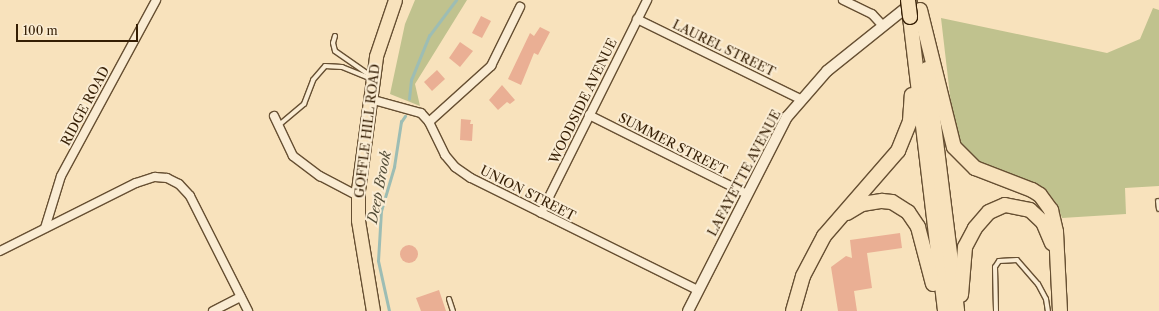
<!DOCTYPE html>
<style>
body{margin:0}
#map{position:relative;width:1159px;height:311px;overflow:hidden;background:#f8e2bc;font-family:"Libre Caslon Text",serif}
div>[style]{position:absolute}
.green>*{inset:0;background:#c0c28e}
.stream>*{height:2.5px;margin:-1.25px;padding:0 1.25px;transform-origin:1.25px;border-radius:1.25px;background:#9dbdb4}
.building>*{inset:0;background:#eaaf94}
.round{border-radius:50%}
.roads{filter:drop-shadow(1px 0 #664f32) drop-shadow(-1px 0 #664f32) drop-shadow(0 1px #664f32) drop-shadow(0 -1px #664f32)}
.service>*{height:4px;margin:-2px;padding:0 2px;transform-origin:2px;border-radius:2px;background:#faecd3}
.minor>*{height:8px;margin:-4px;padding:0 4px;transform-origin:4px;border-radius:4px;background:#faecd3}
.tertiary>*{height:10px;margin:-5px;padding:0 5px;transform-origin:5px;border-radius:5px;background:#faecd3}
.primary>*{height:13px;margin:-6.5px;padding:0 6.5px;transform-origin:6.5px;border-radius:6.5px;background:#f8e2bc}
.trunk>*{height:14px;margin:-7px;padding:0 7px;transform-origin:7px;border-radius:7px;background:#f8e2bc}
.bridges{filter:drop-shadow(1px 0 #351e04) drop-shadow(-1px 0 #351e04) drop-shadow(0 1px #351e04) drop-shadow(0 -1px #351e04)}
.trunk-bridge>*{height:14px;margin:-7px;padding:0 7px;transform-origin:7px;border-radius:7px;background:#f8e2bc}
span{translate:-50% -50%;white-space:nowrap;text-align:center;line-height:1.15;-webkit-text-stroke:4px #faecd3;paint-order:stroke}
.street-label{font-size:13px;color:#351e04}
.water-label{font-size:14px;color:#544e39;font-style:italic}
.scale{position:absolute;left:16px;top:24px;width:122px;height:18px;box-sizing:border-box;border:2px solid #351e04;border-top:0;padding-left:5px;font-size:12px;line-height:14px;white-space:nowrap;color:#351e04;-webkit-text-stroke:3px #faecd3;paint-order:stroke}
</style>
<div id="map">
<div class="green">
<i style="clip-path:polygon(415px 0,467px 0,415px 84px,420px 106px,390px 94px,405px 24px)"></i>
<i style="clip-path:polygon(1153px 8px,1159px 10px,1159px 186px,1125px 188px,1126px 214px,1062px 218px,1057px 204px,1047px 191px,1032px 182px,984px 166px,971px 158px,961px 146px,954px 130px,941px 18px,1107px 53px,1140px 39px)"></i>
</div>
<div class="stream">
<i style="left:409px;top:99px;width:19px;rotate:-84deg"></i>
<i style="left:411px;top:80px;width:48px;rotate:-67.8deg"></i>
<i style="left:429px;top:36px;width:45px;rotate:-53.1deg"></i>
<i style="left:389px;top:311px;width:51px;rotate:-102.4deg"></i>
<i style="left:378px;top:261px;width:50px;rotate:-86.6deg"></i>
<i style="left:381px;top:211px;width:46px;rotate:-73.5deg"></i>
<i style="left:394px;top:167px;width:46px;rotate:-81.2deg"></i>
<i style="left:401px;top:122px;width:7px;rotate:-56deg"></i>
</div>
<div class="building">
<i style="clip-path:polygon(481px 16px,491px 21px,482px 38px,472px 33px)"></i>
<i style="clip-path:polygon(540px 27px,550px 32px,538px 55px,534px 53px,521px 85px,508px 79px,530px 33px,534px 36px)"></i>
<i style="clip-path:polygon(460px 42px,473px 51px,460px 67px,449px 58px)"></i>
<i style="clip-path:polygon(437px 70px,445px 79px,432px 91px,424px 82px)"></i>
<i style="clip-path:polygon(502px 85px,515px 100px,510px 104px,507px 102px,498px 110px,489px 100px)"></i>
<i style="clip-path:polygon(461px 119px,471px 120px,470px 124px,473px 124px,472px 141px,460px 140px)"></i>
<i style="clip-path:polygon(900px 233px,902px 248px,867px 253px,872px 288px,854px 291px,857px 311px,838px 311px,831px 267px,846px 256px,852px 258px,850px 240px)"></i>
<i class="round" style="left:400px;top:245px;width:18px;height:18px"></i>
<i style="clip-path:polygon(439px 290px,446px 311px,421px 311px,416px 298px)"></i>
</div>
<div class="roads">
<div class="service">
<i style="left:335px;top:36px;width:7px;rotate:106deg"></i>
<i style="left:333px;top:43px;width:8px;rotate:76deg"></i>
<i style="left:335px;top:51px;width:44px;rotate:34.8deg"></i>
<i style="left:279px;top:125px;width:33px;rotate:-40deg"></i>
<i style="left:304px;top:104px;width:26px;rotate:-69deg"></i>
<i style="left:313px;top:80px;width:18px;rotate:-49deg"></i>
<i style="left:325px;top:66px;width:17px;rotate:3deg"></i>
<i style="left:342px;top:67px;width:31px;rotate:22deg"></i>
<i style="left:1158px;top:201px;width:8px;rotate:83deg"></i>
<i style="left:449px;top:299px;width:13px;rotate:72deg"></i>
<i style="left:996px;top:311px;width:44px;rotate:-91.3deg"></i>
<i style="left:995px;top:267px;width:7px;rotate:-56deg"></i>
<i style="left:999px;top:261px;width:18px;rotate:-3deg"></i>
<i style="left:1017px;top:260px;width:32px;rotate:49deg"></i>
<i style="left:1038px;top:284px;width:17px;rotate:62deg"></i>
<i style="left:1046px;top:299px;width:12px;rotate:81deg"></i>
</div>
<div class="minor">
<i style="left:843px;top:0;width:32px;rotate:26deg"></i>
<i style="left:872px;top:14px;width:16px;rotate:47deg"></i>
<i style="left:637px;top:19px;width:182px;rotate:26.1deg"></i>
<i style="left:370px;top:99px;width:53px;rotate:15.4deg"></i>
<i style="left:421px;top:113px;width:12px;rotate:48deg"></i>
<i style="left:429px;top:122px;width:37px;rotate:64deg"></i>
<i style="left:445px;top:155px;width:16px;rotate:50deg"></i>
<i style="left:455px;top:167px;width:19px;rotate:35deg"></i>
<i style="left:471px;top:178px;width:253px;rotate:26.3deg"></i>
<i style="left:589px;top:115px;width:177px;rotate:26.6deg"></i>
<i style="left:274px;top:116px;width:44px;rotate:64.6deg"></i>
<i style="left:293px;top:156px;width:34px;rotate:37deg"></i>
<i style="left:320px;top:176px;width:43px;rotate:27.8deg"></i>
<i style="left:429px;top:122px;width:84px;rotate:-42.1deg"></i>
<i style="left:491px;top:66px;width:66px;rotate:-63.8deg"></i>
<i style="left:541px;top:213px;width:238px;rotate:-63.5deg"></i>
<i style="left:45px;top:228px;width:54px;rotate:-72.9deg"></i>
<i style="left:61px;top:176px;width:200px;rotate:-61.6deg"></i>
<i style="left:0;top:251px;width:152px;rotate:-26.6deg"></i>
<i style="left:136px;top:183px;width:20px;rotate:-18deg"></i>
<i style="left:155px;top:177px;width:12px;rotate:5deg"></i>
<i style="left:167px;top:178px;width:13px;rotate:27deg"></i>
<i style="left:179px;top:184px;width:16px;rotate:47deg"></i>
<i style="left:190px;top:196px;width:129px;rotate:63.2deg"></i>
<i style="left:213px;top:311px;width:31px;rotate:-27deg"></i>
</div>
<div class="tertiary">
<i style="left:688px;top:311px;width:218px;rotate:-63deg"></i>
<i style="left:787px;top:117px;width:61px;rotate:-49deg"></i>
<i style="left:827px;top:71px;width:109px;rotate:-38.7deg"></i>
</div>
<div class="primary">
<i style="left:373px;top:311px;width:92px;rotate:-99.4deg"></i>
<i style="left:358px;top:220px;width:30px;rotate:-90deg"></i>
<i style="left:358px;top:190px;width:135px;rotate:-82.3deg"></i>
<i style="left:376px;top:56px;width:59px;rotate:-71.3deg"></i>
</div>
<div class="trunk">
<i style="left:920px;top:10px;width:141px;rotate:76.1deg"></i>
<i style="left:954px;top:147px;width:30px;rotate:45deg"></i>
<i style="left:975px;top:168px;width:61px;rotate:21.1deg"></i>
<i style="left:1032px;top:190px;width:9px;rotate:32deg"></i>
<i style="left:1040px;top:195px;width:19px;rotate:54deg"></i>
<i style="left:1051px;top:210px;width:23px;rotate:77deg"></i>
<i style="left:1056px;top:232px;width:79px;rotate:87.1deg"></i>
<i style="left:910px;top:17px;width:296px;rotate:83.2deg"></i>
<i style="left:927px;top:69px;width:244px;rotate:82.9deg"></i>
<i style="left:847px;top:213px;width:17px;rotate:-31deg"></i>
<i style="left:862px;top:204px;width:20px;rotate:-9deg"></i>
<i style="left:882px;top:201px;width:10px;rotate:6deg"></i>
<i style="left:892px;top:202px;width:19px;rotate:32deg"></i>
<i style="left:908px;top:212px;width:18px;rotate:56deg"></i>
<i style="left:918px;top:227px;width:59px;rotate:75.3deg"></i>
<i style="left:961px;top:295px;width:48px;rotate:-85.2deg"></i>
<i style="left:965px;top:247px;width:21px;rotate:-62deg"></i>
<i style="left:975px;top:228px;width:21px;rotate:-49deg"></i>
<i style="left:989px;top:212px;width:17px;rotate:-24deg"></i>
<i style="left:1005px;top:205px;width:25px;rotate:11deg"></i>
<i style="left:1030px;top:210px;width:18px;rotate:43deg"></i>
<i style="left:1043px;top:222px;width:23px;rotate:67deg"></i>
<i style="left:793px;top:311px;width:36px;rotate:-74deg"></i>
<i style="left:803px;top:276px;width:45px;rotate:-62.3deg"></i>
<i style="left:824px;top:236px;width:113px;rotate:-49deg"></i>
<i style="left:898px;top:151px;width:32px;rotate:-68deg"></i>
<i style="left:910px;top:121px;width:26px;rotate:-86deg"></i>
</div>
</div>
<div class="bridges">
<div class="trunk-bridge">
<i style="left:908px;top:0;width:17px;rotate:83deg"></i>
</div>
</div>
<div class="street-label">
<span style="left:724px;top:48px;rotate:26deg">LAUREL STREET</span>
<span style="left:583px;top:101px;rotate:-64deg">WOODSIDE AVENUE</span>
<span style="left:85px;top:106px;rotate:-62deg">RIDGE ROAD</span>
<span style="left:367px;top:131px;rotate:-83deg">GOFFLE HILL ROAD</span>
<span style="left:673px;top:144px;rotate:27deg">SUMMER STREET</span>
<span style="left:744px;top:173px;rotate:-62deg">LAFAYETTE AVENUE</span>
<span style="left:528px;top:193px;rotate:27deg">UNION STREET</span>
</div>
<div class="water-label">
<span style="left:379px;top:187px;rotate:-79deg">Deep Brook</span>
</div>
<div class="scale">100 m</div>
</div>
